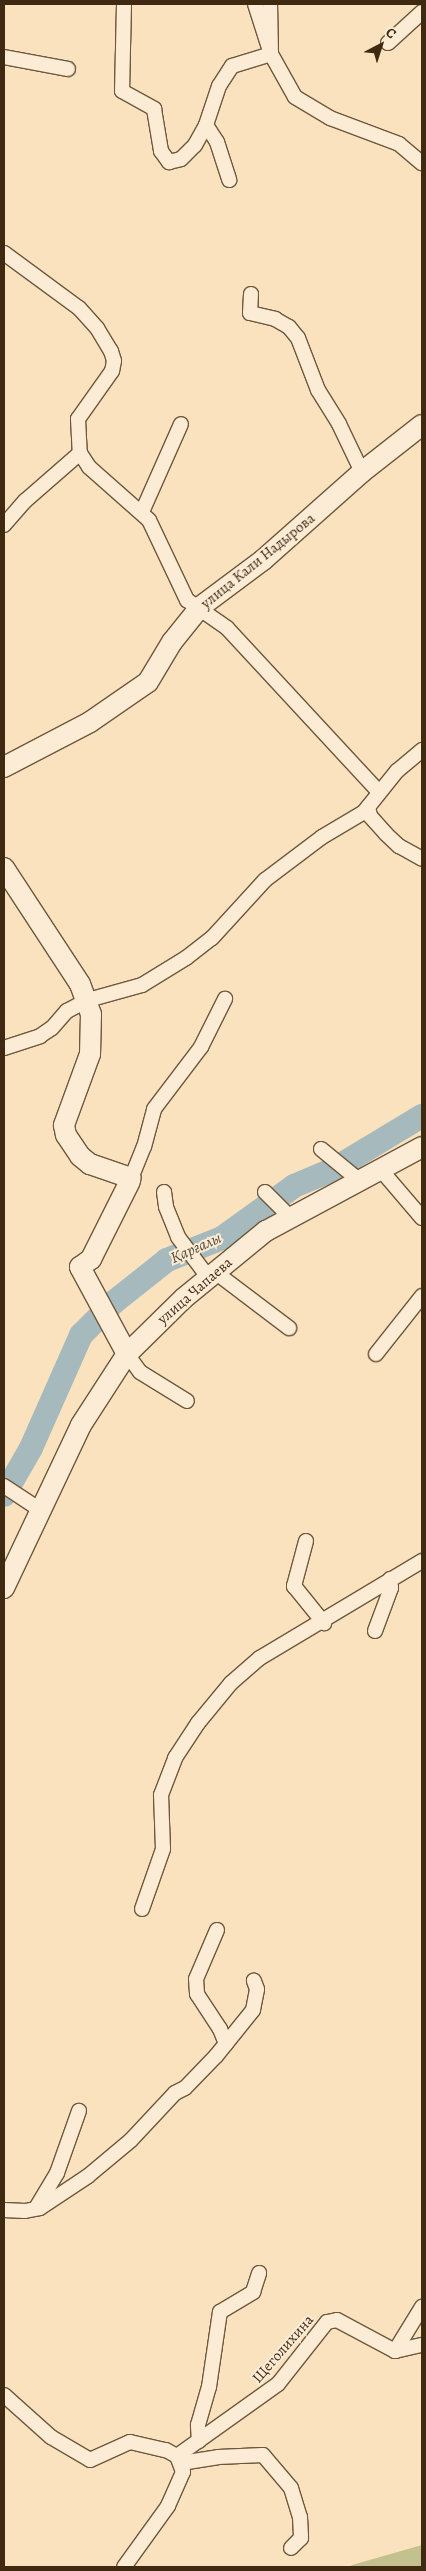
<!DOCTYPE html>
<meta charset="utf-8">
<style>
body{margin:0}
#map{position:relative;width:426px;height:2571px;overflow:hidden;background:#fbe2bf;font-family:Alegreya,serif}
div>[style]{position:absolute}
.green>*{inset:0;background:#c3c28f}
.river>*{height:24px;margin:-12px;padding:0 12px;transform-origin:12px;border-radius:12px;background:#a6babe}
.roads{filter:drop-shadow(1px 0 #6e583c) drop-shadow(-1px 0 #6e583c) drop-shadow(0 1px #6e583c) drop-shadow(0 -1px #6e583c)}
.street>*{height:14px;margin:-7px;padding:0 7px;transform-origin:7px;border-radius:7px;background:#fcecd5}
.secondary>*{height:20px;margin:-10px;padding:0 10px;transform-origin:10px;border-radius:10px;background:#fcecd5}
span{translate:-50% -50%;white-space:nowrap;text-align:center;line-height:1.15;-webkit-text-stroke:4px #fcecd5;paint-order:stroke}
.street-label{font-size:15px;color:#3f2a11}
.water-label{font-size:16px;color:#594e3c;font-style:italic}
.frame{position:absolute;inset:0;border:5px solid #3f2a11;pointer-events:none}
.north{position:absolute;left:356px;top:20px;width:50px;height:50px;-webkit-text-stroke:4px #fcecd5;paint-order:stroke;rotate:40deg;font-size:14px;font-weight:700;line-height:20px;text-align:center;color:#3f2a11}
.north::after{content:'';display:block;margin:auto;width:18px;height:22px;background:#3f2a11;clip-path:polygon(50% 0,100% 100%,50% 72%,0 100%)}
</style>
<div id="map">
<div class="green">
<i style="clip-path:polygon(422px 2545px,422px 2567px,350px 2567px,352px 2565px)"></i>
</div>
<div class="river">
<i style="left:4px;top:1495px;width:54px;rotate:-60.1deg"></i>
<i style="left:31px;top:1448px;width:124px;rotate:-66.1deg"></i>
<i style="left:81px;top:1335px;width:47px;rotate:-45deg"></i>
<i style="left:114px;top:1302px;width:68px;rotate:-38.4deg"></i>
<i style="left:167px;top:1260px;width:59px;rotate:-21.8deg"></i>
<i style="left:222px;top:1238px;width:89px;rotate:-35.8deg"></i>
<i style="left:294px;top:1186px;width:43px;rotate:-23deg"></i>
<i style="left:334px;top:1169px;width:103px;rotate:-31.1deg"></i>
</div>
<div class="roads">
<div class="street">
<i style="left:124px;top:4px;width:87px;rotate:91.3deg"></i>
<i style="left:122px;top:91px;width:37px;rotate:29deg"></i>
<i style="left:154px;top:109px;width:43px;rotate:80.5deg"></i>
<i style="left:161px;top:151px;width:14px;rotate:54deg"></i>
<i style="left:169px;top:162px;width:12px;rotate:-14deg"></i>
<i style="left:181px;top:159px;width:20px;rotate:-45deg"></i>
<i style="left:195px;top:145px;width:23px;rotate:-61deg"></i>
<i style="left:206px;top:125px;width:41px;rotate:-71.6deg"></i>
<i style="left:219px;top:86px;width:24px;rotate:-57deg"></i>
<i style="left:232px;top:66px;width:41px;rotate:-17.1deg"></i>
<i style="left:271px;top:54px;width:50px;rotate:-91.1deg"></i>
<i style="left:255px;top:4px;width:52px;rotate:72.3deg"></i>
<i style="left:271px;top:54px;width:49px;rotate:60.8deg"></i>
<i style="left:295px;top:97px;width:41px;rotate:31deg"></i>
<i style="left:330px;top:118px;width:74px;rotate:20.6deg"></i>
<i style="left:399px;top:144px;width:30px;rotate:40deg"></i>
<i style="left:388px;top:43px;width:46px;rotate:-42.4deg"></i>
<i style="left:4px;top:57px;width:65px;rotate:10.6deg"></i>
<i style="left:206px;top:125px;width:20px;rotate:57deg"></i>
<i style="left:217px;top:142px;width:40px;rotate:72deg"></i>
<i style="left:4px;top:253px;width:93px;rotate:36.3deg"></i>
<i style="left:79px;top:308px;width:27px;rotate:48deg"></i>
<i style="left:97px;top:328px;width:27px;rotate:59deg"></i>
<i style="left:111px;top:351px;width:10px;rotate:73deg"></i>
<i style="left:114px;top:361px;width:10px;rotate:101deg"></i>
<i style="left:112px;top:371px;width:59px;rotate:125.3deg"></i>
<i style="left:78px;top:419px;width:34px;rotate:87deg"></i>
<i style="left:80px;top:453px;width:17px;rotate:57deg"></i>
<i style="left:89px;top:467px;width:80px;rotate:41.5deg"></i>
<i style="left:149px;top:520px;width:89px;rotate:64.6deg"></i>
<i style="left:187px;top:600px;width:49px;rotate:35deg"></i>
<i style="left:227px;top:628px;width:224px;rotate:47.2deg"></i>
<i style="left:251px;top:294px;width:19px;rotate:93deg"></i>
<i style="left:250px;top:313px;width:26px;rotate:13deg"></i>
<i style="left:275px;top:319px;width:16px;rotate:30deg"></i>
<i style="left:289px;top:327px;width:14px;rotate:51deg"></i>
<i style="left:298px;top:338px;width:56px;rotate:69deg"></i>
<i style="left:318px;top:390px;width:40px;rotate:58deg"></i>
<i style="left:339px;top:424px;width:53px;rotate:64.4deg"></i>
<i style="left:142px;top:512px;width:96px;rotate:-66.1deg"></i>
<i style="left:4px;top:525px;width:32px;rotate:-49deg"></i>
<i style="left:25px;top:501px;width:73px;rotate:-41.1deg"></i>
<i style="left:368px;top:807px;width:9px;rotate:77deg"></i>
<i style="left:370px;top:816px;width:24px;rotate:48deg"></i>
<i style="left:386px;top:834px;width:18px;rotate:43deg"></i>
<i style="left:399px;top:846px;width:26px;rotate:29deg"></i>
<i style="left:4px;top:1048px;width:38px;rotate:-18deg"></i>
<i style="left:40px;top:1036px;width:14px;rotate:-34deg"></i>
<i style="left:52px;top:1028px;width:23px;rotate:-49deg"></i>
<i style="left:67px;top:1011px;width:24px;rotate:-28deg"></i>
<i style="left:88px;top:1000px;width:56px;rotate:-15.5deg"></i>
<i style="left:142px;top:985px;width:52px;rotate:-31.5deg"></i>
<i style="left:186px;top:958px;width:33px;rotate:-38deg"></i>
<i style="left:212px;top:938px;width:79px;rotate:-47.6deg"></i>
<i style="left:265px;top:880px;width:71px;rotate:-37deg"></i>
<i style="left:322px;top:837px;width:49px;rotate:-30.8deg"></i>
<i style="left:364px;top:812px;width:53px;rotate:-51.2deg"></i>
<i style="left:397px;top:771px;width:33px;rotate:-40deg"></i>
<i style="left:321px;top:1149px;width:50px;rotate:39.4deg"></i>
<i style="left:381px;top:1170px;width:63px;rotate:49.5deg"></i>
<i style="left:130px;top:1181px;width:37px;rotate:-68deg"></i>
<i style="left:144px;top:1147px;width:39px;rotate:-75deg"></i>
<i style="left:154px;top:1109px;width:78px;rotate:-52.8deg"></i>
<i style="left:201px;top:1047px;width:54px;rotate:-63.4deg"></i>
<i style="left:164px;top:1192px;width:15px;rotate:82deg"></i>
<i style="left:166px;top:1207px;width:32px;rotate:68deg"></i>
<i style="left:178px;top:1237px;width:50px;rotate:53.1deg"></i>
<i style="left:265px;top:1192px;width:37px;rotate:45deg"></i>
<i style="left:215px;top:1272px;width:93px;rotate:37.1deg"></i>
<i style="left:127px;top:1354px;width:22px;rotate:54deg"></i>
<i style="left:140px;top:1372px;width:55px;rotate:31.7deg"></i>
<i style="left:376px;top:1354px;width:74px;rotate:-51.6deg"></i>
<i style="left:4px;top:1486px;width:42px;rotate:33.3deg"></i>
<i style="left:306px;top:1541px;width:47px;rotate:104.9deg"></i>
<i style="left:294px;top:1586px;width:48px;rotate:51deg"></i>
<i style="left:375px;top:1631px;width:46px;rotate:-69.6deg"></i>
<i style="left:391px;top:1588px;width:9px;rotate:-96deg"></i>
<i style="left:142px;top:1909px;width:64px;rotate:-70.7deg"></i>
<i style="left:163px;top:1849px;width:54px;rotate:-92.1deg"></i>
<i style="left:161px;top:1795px;width:40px;rotate:-69deg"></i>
<i style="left:175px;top:1758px;width:42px;rotate:-56.7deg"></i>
<i style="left:198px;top:1723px;width:52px;rotate:-50.5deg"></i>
<i style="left:231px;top:1683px;width:38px;rotate:-41deg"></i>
<i style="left:260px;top:1658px;width:189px;rotate:-30.9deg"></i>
<i style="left:217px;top:1930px;width:53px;rotate:113.2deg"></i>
<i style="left:196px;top:1979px;width:15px;rotate:86deg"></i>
<i style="left:197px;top:1994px;width:42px;rotate:56.7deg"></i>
<i style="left:220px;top:2029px;width:16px;rotate:68deg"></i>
<i style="left:36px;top:2208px;width:41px;rotate:-59deg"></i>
<i style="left:57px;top:2173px;width:66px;rotate:-70.5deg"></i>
<i style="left:4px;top:2210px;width:21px;rotate:3deg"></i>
<i style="left:25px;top:2211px;width:15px;rotate:-11deg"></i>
<i style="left:40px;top:2208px;width:58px;rotate:-33.7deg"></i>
<i style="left:88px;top:2176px;width:56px;rotate:-39.9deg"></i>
<i style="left:131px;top:2140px;width:64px;rotate:-46.9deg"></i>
<i style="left:175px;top:2093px;width:11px;rotate:-27deg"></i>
<i style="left:185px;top:2088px;width:45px;rotate:-45.9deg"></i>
<i style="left:216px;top:2056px;width:59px;rotate:-51.2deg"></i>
<i style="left:253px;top:2010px;width:21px;rotate:-79deg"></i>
<i style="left:257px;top:1989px;width:9px;rotate:-111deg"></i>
<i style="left:395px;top:2351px;width:52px;rotate:-58.5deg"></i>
<i style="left:395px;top:2351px;width:28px;rotate:-13deg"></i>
<i style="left:4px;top:2395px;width:63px;rotate:41.8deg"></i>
<i style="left:51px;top:2437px;width:45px;rotate:30.5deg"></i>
<i style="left:90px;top:2460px;width:44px;rotate:-24.2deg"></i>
<i style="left:130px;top:2442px;width:37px;rotate:13deg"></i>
<i style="left:166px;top:2450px;width:13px;rotate:29deg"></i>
<i style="left:177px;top:2456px;width:17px;rotate:69deg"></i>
<i style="left:183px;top:2472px;width:37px;rotate:114deg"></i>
<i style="left:168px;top:2506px;width:75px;rotate:125.8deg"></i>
<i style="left:199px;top:2441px;width:16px;rotate:-94deg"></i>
<i style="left:198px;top:2425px;width:40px;rotate:-74deg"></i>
<i style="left:209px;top:2387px;width:76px;rotate:-81.7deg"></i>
<i style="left:220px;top:2312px;width:39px;rotate:-31deg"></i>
<i style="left:253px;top:2292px;width:20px;rotate:-72deg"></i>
<i style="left:177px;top:2456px;width:124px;rotate:-35.5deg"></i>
<i style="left:278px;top:2384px;width:79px;rotate:-51.7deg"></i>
<i style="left:327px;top:2322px;width:10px;rotate:-11deg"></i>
<i style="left:337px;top:2320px;width:66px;rotate:28.1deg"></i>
<i style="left:181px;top:2463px;width:37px;rotate:-9deg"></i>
<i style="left:218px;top:2457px;width:45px;rotate:-2.5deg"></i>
<i style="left:263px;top:2455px;width:43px;rotate:49.7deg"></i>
<i style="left:291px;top:2488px;width:30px;rotate:73deg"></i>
<i style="left:300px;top:2517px;width:21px;rotate:87deg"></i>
<i style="left:301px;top:2538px;width:14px;rotate:135deg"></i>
</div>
<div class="secondary">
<i style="left:4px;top:767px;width:97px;rotate:-27.6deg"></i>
<i style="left:90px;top:722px;width:70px;rotate:-34.6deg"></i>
<i style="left:148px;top:682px;width:47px;rotate:-59deg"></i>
<i style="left:172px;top:642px;width:45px;rotate:-51.3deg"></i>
<i style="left:200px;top:607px;width:79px;rotate:-36.7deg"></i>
<i style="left:263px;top:560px;width:132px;rotate:-41.6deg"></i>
<i style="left:362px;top:472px;width:76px;rotate:-38.1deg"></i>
<i style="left:4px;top:868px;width:139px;rotate:56.8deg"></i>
<i style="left:80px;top:984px;width:32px;rotate:70deg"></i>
<i style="left:91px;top:1014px;width:40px;rotate:91.4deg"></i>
<i style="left:90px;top:1054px;width:76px;rotate:110.1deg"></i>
<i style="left:64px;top:1125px;width:10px;rotate:79deg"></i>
<i style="left:66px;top:1135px;width:25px;rotate:56deg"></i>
<i style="left:80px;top:1156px;width:13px;rotate:39deg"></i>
<i style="left:90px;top:1164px;width:43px;rotate:18.9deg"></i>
<i style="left:127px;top:1354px;width:99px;rotate:-118.4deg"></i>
<i style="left:80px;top:1267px;width:14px;rotate:-36deg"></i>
<i style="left:91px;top:1259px;width:87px;rotate:-63.4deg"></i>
<i style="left:4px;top:1588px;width:180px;rotate:-64.7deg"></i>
<i style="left:81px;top:1425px;width:85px;rotate:-57.1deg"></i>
<i style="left:127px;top:1354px;width:80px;rotate:-44.5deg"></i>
<i style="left:184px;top:1298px;width:106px;rotate:-39.3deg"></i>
<i style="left:266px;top:1231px;width:177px;rotate:-28.3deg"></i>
</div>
</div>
<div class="street-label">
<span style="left:258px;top:561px;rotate:-39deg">улица Кали Надырова</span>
<span style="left:195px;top:1291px;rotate:-41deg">улица Чапаева</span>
<span style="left:283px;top:2349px;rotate:-49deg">Щеголихина</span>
</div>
<div class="water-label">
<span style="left:196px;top:1248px;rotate:-24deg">Қарғалы</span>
</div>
<div class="frame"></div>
<div class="north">С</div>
</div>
